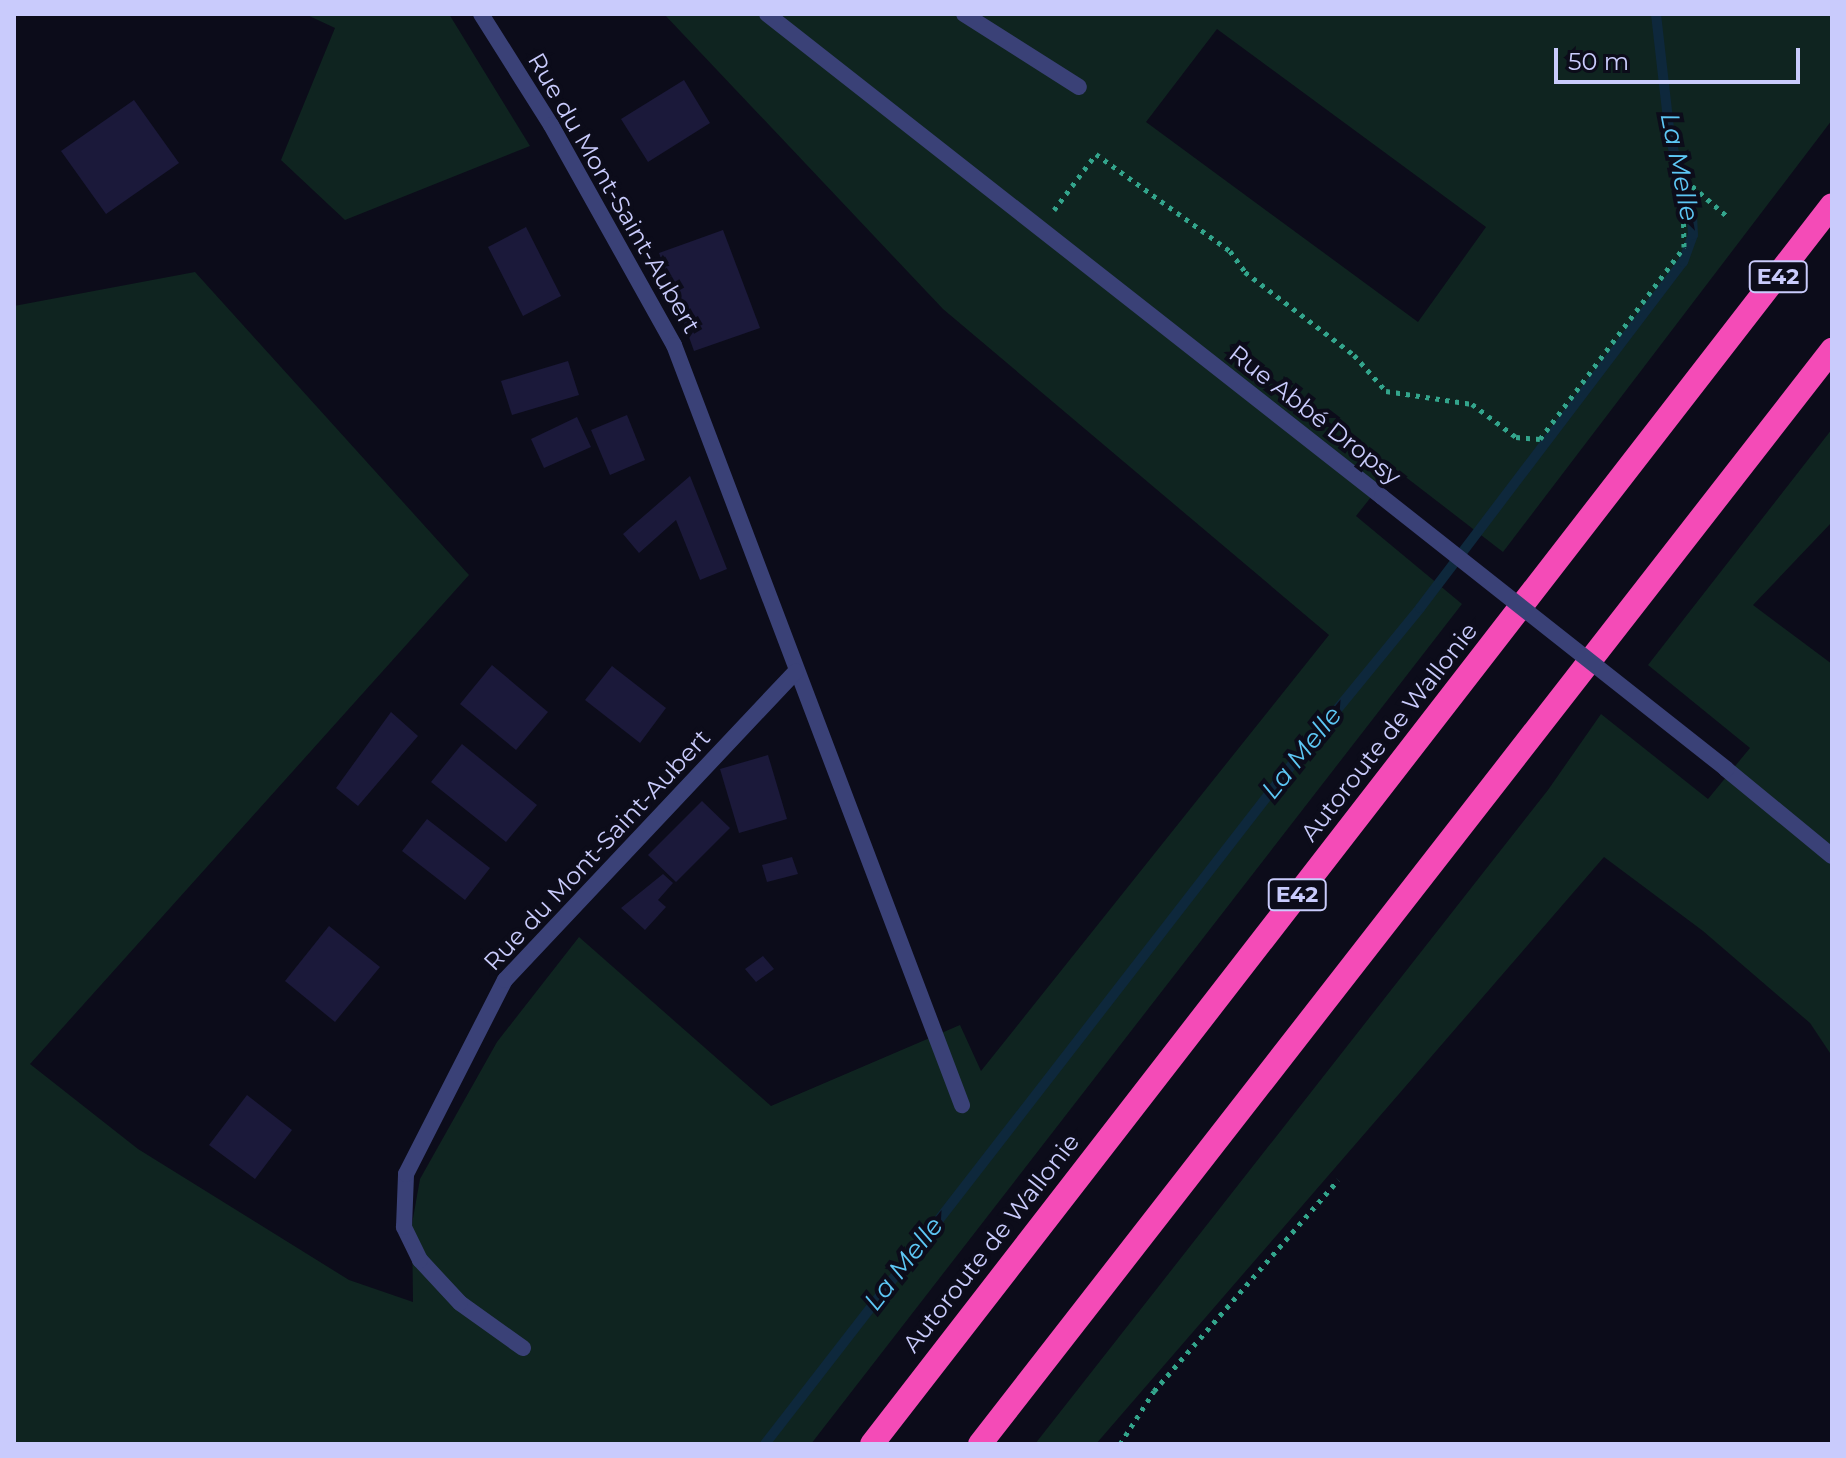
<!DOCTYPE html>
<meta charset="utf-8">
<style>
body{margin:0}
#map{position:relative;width:1846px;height:1458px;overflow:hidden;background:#0c0c1a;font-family:Montserrat,sans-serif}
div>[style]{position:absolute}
.green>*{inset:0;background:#0f2420}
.stream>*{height:10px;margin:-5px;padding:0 5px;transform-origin:5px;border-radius:5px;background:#0e283c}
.building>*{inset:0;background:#1b193a}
.path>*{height:5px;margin-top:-2.5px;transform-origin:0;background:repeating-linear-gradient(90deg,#33a58c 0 4px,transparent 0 10px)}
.service>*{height:16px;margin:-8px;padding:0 8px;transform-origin:8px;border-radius:8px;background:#3a4177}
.minor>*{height:16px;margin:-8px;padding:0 8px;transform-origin:8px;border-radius:8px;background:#3a4177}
.tertiary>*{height:16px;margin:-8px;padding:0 8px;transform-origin:8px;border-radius:8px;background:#3a4177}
.motorway>*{height:24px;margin:-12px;padding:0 12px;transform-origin:12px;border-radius:12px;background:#f44bb7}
.tertiary-bridge>*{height:16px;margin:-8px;padding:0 8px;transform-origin:8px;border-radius:8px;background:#3a4177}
span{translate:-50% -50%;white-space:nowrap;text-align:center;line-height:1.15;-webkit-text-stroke:8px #0c0c1a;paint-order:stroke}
.shield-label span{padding:2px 6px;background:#0c0c1a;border:2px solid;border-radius:6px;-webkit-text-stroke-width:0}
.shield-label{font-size:22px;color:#c9cbfc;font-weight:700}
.street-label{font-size:24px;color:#c9cbfc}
.water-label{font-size:26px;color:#5dc7f5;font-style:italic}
.frame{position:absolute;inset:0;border:16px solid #c9cbfc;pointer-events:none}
.scale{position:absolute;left:1554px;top:48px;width:246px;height:36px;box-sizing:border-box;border:4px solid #c9cbfc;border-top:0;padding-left:10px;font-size:24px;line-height:28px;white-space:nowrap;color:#c9cbfc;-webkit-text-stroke:6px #0c0c1a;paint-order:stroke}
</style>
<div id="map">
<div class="green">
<i style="clip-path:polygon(305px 14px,449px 14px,530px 146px,345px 220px,281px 160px,335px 28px)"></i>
<i style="clip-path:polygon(evenodd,664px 14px,1832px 14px,1832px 120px,1503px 552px,1394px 468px,1356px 516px,1462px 604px,811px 1444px,14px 1444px,14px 306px,195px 272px,469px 575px,30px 1064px,138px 1149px,349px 1280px,413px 1302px,412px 1224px,420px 1179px,497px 1042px,579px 937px,771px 1106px,960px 1025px,981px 1071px,1329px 635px,943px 309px,664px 14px,1217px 29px,1486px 227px,1418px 322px,1146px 122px,1217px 29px)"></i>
<i style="clip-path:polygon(1832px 429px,1832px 522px,1753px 605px,1832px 664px,1832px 1056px,1810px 1023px,1703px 931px,1604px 857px,1096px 1444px,1035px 1444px,1548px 790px,1601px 714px,1708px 799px,1750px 748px,1648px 665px)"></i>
</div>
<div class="stream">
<i style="left:765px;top:1444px;width:850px;rotate:-52.21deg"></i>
<i style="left:1286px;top:772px;width:212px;rotate:-50.7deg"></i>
<i style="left:1420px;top:608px;width:435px;rotate:-52.8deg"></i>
<i style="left:1683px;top:262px;width:29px;rotate:-70deg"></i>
<i style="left:1693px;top:235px;width:18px;rotate:-93deg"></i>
<i style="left:1692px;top:217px;width:83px;rotate:-105.4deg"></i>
<i style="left:1670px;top:137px;width:124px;rotate:-96.5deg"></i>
</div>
<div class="building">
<i style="clip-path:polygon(684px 80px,710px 123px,648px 162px,621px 119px)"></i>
<i style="clip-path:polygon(134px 100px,179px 163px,106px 214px,61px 151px)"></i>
<i style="clip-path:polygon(526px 227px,561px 296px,523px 316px,488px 247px)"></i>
<i style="clip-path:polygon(723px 230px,760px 328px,694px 351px,659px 253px)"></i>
<i style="clip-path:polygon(568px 361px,579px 395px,512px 415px,501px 381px)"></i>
<i style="clip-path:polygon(627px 415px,645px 460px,610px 475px,591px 430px)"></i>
<i style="clip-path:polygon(577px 417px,591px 447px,544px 468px,531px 439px)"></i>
<i style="clip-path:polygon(690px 476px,727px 569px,700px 580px,676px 520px,639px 553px,623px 534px)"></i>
<i style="clip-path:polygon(492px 665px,548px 712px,516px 750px,460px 704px)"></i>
<i style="clip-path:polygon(612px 666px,666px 708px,640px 743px,585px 700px)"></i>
<i style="clip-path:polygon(391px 712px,418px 736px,358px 806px,336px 788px)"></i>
<i style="clip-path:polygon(462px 744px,537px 805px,506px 842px,431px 782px)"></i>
<i style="clip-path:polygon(768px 755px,787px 819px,739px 833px,720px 769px)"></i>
<i style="clip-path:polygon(702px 801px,730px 828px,676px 882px,648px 855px)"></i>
<i style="clip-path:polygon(427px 819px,490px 868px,465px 900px,402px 851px)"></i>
<i style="clip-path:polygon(792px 857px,798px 874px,767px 882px,762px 865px)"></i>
<i style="clip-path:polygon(663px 874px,673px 883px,658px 900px,666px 907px,645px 930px,621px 908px)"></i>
<i style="clip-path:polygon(329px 926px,380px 967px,335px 1022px,285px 981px)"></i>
<i style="clip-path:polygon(763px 956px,774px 969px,756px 982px,745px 969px)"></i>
<i style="clip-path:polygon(247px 1095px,292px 1130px,255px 1179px,209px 1145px)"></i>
</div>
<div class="path">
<i style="left:1054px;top:210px;width:70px;rotate:-53.1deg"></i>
<i style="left:1096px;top:154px;width:165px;rotate:35.9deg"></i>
<i style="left:1230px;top:251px;width:26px;rotate:54deg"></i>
<i style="left:1245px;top:272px;width:137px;rotate:37.3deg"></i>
<i style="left:1354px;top:355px;width:48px;rotate:48.4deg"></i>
<i style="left:1386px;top:391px;width:87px;rotate:8.6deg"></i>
<i style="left:1472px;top:404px;width:55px;rotate:36.9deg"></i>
<i style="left:1516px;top:437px;width:24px;rotate:5deg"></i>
<i style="left:1540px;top:439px;width:240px;rotate:-53.1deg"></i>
<i style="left:1684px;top:247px;width:53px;rotate:-91.1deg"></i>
<i style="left:1683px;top:194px;width:12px;rotate:-42deg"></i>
<i style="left:1692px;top:186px;width:48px;rotate:40.7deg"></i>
<i style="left:1120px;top:1444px;width:63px;rotate:-57.3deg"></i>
<i style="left:1154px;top:1391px;width:280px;rotate:-48.9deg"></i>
</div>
<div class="service">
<i style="left:964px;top:14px;width:136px;rotate:32.4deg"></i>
</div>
<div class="minor">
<i style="left:481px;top:14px;width:131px;rotate:57.8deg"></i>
<i style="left:551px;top:125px;width:252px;rotate:60.8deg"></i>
<i style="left:674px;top:345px;width:813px;rotate:69.25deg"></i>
<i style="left:523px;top:1348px;width:77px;rotate:-144.5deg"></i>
<i style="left:460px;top:1303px;width:59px;rotate:-132.9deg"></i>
<i style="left:420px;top:1260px;width:37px;rotate:-116deg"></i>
<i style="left:404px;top:1227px;width:53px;rotate:-87.8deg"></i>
<i style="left:406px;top:1174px;width:218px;rotate:-63deg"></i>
<i style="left:505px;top:980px;width:424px;rotate:-46.7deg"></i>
</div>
<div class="tertiary">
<i style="left:767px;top:14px;width:782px;rotate:38.14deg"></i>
<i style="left:1726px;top:769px;width:137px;rotate:39.4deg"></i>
</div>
<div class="motorway">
<i style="left:872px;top:1444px;width:1567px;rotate:-52.23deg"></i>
<i style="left:980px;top:1444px;width:1387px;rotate:-52.09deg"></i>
</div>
<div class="tertiary-bridge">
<i style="left:1382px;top:497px;width:439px;rotate:38.3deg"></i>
</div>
<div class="shield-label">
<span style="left:1778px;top:277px">E42</span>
<span style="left:1297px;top:895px">E42</span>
</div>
<div class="street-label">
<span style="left:614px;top:193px;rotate:60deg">Rue du Mont-Saint-Aubert</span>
<span style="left:1315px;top:415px;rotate:38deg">Rue Abbé Dropsy</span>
<span style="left:1389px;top:732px;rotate:-52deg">Autoroute de Wallonie</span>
<span style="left:597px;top:850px;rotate:-47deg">Rue du Mont-Saint-Aubert</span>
<span style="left:991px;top:1243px;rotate:-52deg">Autoroute de Wallonie</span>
</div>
<div class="water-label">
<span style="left:1679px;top:167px;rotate:79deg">La Melle</span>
<span style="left:1302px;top:753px;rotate:-51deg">La Melle</span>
<span style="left:904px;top:1264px;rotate:-52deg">La Melle</span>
</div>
<div class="frame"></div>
<div class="scale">50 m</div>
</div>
